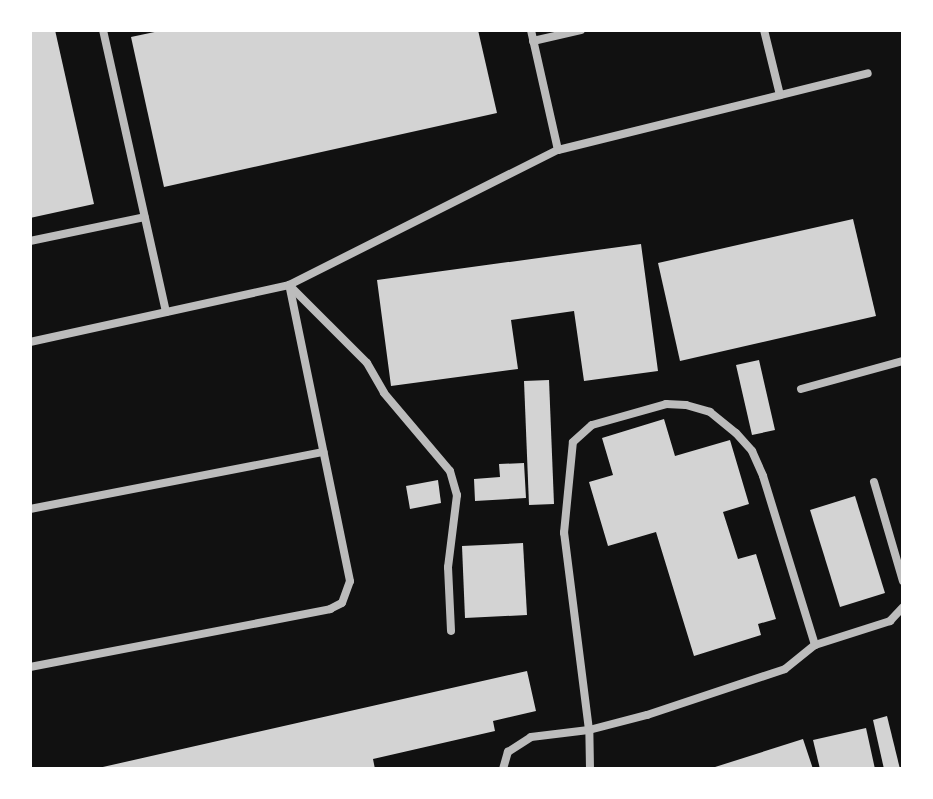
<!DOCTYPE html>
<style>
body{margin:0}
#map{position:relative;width:933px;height:799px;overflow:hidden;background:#111;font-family:Manrope,sans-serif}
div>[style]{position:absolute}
.building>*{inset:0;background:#d3d3d3}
.service>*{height:8px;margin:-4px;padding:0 4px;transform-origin:4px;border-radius:4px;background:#bcbcbc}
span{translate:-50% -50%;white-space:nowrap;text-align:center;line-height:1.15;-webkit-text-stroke:9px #fff;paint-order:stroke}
.frame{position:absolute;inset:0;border:32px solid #fff;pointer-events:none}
</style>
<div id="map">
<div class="building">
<i style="clip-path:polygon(30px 30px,55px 30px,94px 204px,30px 218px)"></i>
<i style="clip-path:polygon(164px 30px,478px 30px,497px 113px,164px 187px,131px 37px)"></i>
<i style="clip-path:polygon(853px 219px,876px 316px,680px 361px,658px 263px)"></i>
<i style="clip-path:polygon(641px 244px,658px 371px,584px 381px,574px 311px,511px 320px,518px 369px,391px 386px,377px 280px)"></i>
<i style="clip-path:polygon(759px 360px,775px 430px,752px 435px,736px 365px)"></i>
<i style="clip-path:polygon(549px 380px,554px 504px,529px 505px,524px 381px)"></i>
<i style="clip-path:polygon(664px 419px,675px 456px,730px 440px,749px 504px,723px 512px,738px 559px,756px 554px,776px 619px,758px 624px,761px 635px,694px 656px,656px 532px,608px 546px,589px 482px,613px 475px,602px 438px)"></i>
<i style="clip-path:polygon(524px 463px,526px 498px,475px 501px,474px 479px,500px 477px,499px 464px)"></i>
<i style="clip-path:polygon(438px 480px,441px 503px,410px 509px,406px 486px)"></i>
<i style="clip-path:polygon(855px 496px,885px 593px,840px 607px,810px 510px)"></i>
<i style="clip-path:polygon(523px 543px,527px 615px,465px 618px,462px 546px)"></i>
<i style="clip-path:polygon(527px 671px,536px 711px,493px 721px,495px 731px,373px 759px,375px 769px,94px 769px)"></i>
<i style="clip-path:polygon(887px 716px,900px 769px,884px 769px,873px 720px)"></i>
<i style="clip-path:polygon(866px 728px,875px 769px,820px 769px,813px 740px)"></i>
<i style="clip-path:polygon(803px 739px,813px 769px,713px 769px,712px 768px)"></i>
</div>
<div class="service">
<i style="left:103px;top:30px;width:289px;rotate:77.4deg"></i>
<i style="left:764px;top:30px;width:67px;rotate:76.2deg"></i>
<i style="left:533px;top:41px;width:49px;rotate:-12.9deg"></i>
<i style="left:558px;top:150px;width:319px;rotate:-13.9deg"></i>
<i style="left:30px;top:241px;width:117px;rotate:-11.8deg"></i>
<i style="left:289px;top:285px;width:110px;rotate:45deg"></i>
<i style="left:367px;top:363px;width:34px;rotate:60deg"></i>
<i style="left:384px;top:393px;width:102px;rotate:49.8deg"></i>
<i style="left:450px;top:471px;width:25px;rotate:74deg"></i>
<i style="left:457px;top:495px;width:73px;rotate:97.1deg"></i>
<i style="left:448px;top:567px;width:64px;rotate:87.3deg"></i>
<i style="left:30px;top:342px;width:265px;rotate:-12.4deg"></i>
<i style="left:289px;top:285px;width:301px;rotate:-26.7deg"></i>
<i style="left:558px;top:150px;width:123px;rotate:-102.7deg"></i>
<i style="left:801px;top:389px;width:106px;rotate:-15.4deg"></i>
<i style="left:874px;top:482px;width:103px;rotate:73.7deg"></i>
<i style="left:30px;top:509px;width:299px;rotate:-11deg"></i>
<i style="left:30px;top:667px;width:306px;rotate:-10.9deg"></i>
<i style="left:330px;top:609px;width:13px;rotate:-27deg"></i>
<i style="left:342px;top:603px;width:23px;rotate:-70deg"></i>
<i style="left:350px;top:581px;width:302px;rotate:-101.6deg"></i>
<i style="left:503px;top:769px;width:18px;rotate:-74deg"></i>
<i style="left:508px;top:752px;width:27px;rotate:-33deg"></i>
<i style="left:531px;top:737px;width:58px;rotate:-6.9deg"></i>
<i style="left:589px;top:730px;width:60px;rotate:-14.5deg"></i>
<i style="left:647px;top:715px;width:145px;rotate:-18.4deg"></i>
<i style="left:785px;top:669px;width:38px;rotate:-39deg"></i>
<i style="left:815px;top:645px;width:79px;rotate:-17.7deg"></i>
<i style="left:890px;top:621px;width:19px;rotate:-47deg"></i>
<i style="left:590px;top:769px;width:39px;rotate:-91deg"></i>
<i style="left:589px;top:730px;width:199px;rotate:-97.2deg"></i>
<i style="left:564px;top:533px;width:91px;rotate:-84.4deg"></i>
<i style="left:573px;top:442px;width:25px;rotate:-42deg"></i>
<i style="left:592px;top:425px;width:77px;rotate:-15.8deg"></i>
<i style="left:666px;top:404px;width:20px;rotate:3deg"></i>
<i style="left:686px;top:405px;width:25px;rotate:16deg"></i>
<i style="left:710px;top:412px;width:33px;rotate:39deg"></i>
<i style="left:736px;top:433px;width:24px;rotate:48deg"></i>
<i style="left:752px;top:451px;width:27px;rotate:66deg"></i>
<i style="left:763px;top:476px;width:177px;rotate:72.9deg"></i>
</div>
<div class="frame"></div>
</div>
